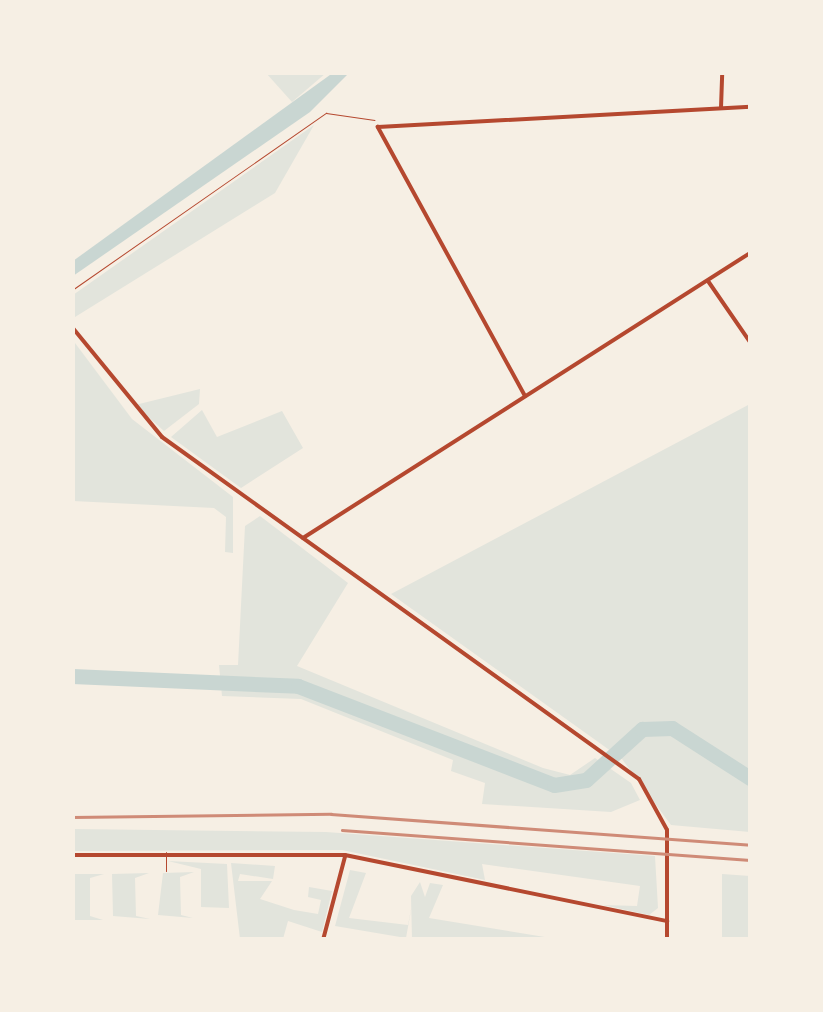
<!DOCTYPE html>
<style>
body{margin:0}
#map{position:relative;width:823px;height:1012px;overflow:hidden;background:#f6efe4;font-family:"Public Sans",sans-serif}
div>[style]{position:absolute}
.green>*{inset:0;background:#e2e4dc}
.water>*{inset:0;background:#c9d6d2}
.river>*{height:15px;margin:-7.5px;padding:0 7.5px;transform-origin:7.5px;border-radius:7.5px;background:#c9d6d2}
.path>*{height:1px;margin:-0.5px;padding:0 0.5px;transform-origin:0.5px;border-radius:0.5px;background:#b5482f}
.service>*{height:1px;margin:-0.5px;padding:0 0.5px;transform-origin:0.5px;border-radius:0.5px;background:#b5482f}
.minor>*{height:4px;margin:-2px;padding:0 2px;transform-origin:2px;border-radius:2px;background:#b5482f}
.rail>*{height:2.5px;margin:-1.25px;padding:0 1.25px;transform-origin:1.25px;border-radius:1.25px;background:#cf8b77}
span{translate:-50% -50%;white-space:nowrap;text-align:center;line-height:1.15;-webkit-text-stroke:9px #f6efe4;paint-order:stroke}
.frame{position:absolute;inset:0;border:75px solid #f6efe4;pointer-events:none}
</style>
<div id="map">
<div class="green">
<i style="clip-path:polygon(266px 73px,326px 73px,292px 102px)"></i>
<i style="clip-path:polygon(314px 125px,275px 193px,75px 317px,73px 295px)"></i>
<i style="clip-path:polygon(72px 339px,132px 419px,233px 497px,233px 553px,225px 552px,226px 517px,214px 508px,73px 501px)"></i>
<i style="clip-path:polygon(200px 389px,199px 404px,164px 431px,135px 405px)"></i>
<i style="clip-path:polygon(750px 404px,750px 832px,671px 825px,622px 759px,391px 594px)"></i>
<i style="clip-path:polygon(202px 410px,217px 437px,282px 411px,303px 448px,241px 488px,171px 437px)"></i>
<i style="clip-path:polygon(260px 516px,348px 583px,297px 666px,543px 768px,570px 775px,595px 758px,631px 783px,640px 800px,611px 812px,482px 804px,485px 783px,451px 771px,453px 760px,301px 699px,222px 696px,219px 665px,238px 665px,245px 526px)"></i>
<i style="clip-path:polygon(73px 829px,326px 832px,655px 856px,658px 908px,649px 915px,603px 905px,637px 906px,640px 886px,482px 864px,485px 880px,342px 850px,73px 851px)"></i>
<i style="clip-path:polygon(168px 861px,227px 864px,229px 908px,201px 907px,201px 869px)"></i>
<i style="clip-path:polygon(231px 863px,275px 866px,273px 879px,240px 874px,238px 881px,272px 881px,260px 899px,294px 910px,318px 914px,321px 900px,308px 897px,309px 887px,332px 891px,322px 932px,288px 921px,283px 939px,240px 939px)"></i>
<i style="clip-path:polygon(350px 870px,366px 873px,349px 918px,408px 925px,413px 899px,406px 938px,335px 926px)"></i>
<i style="clip-path:polygon(194px 872px,180px 877px,181px 915px,193px 918px,158px 915px,163px 873px)"></i>
<i style="clip-path:polygon(149px 873px,135px 878px,136px 916px,150px 919px,113px 916px,112px 874px)"></i>
<i style="clip-path:polygon(72px 874px,104px 874px,90px 878px,90px 916px,103px 920px,73px 920px)"></i>
<i style="clip-path:polygon(722px 874px,750px 876px,750px 939px,722px 937px)"></i>
<i style="clip-path:polygon(420px 882px,425px 897px,430px 883px,443px 885px,429px 918px,557px 939px,412px 939px,411px 896px)"></i>
</div>
<div class="water">
<i style="clip-path:polygon(334px 72px,349px 73px,310px 112px,73px 276px,73px 261px)"></i>
</div>
<div class="river">
<i style="left:72px;top:676px;width:226px;rotate:2.5deg"></i>
<i style="left:298px;top:686px;width:274px;rotate:21.1deg"></i>
<i style="left:554px;top:785px;width:32px;rotate:-9deg"></i>
<i style="left:586px;top:780px;width:76px;rotate:-42.3deg"></i>
<i style="left:642px;top:729px;width:30px;rotate:-2deg"></i>
<i style="left:672px;top:728px;width:93px;rotate:32.7deg"></i>
</div>
<div class="path">
<i style="left:72px;top:290px;width:310px;rotate:-34.9deg"></i>
<i style="left:326px;top:113px;width:49px;rotate:8.1deg"></i>
</div>
<div class="service">
<i style="left:166px;top:852px;width:19px;rotate:90deg"></i>
</div>
<div class="minor">
<i style="left:721px;top:108px;width:36px;rotate:-88deg"></i>
<i style="left:708px;top:281px;width:74px;rotate:55.5deg"></i>
<i style="left:72px;top:327px;width:142px;rotate:50.7deg"></i>
<i style="left:162px;top:437px;width:587px;rotate:35.64deg"></i>
<i style="left:639px;top:779px;width:58px;rotate:61.2deg"></i>
<i style="left:667px;top:830px;width:110px;rotate:90deg"></i>
<i style="left:525px;top:396px;width:307px;rotate:-118.7deg"></i>
<i style="left:378px;top:127px;width:373px;rotate:-3.1deg"></i>
<i style="left:303px;top:538px;width:530px;rotate:-32.52deg"></i>
<i style="left:72px;top:855px;width:273px"></i>
<i style="left:345px;top:855px;width:329px;rotate:11.6deg"></i>
<i style="left:323px;top:940px;width:86px;rotate:-75.2deg"></i>
</div>
<div class="rail">
<i style="left:72px;top:817px;width:259px;rotate:-0.7deg"></i>
<i style="left:331px;top:814px;width:420px;rotate:4.2deg"></i>
<i style="left:342px;top:830px;width:409px;rotate:4.2deg"></i>
</div>
<div class="frame"></div>
</div>
